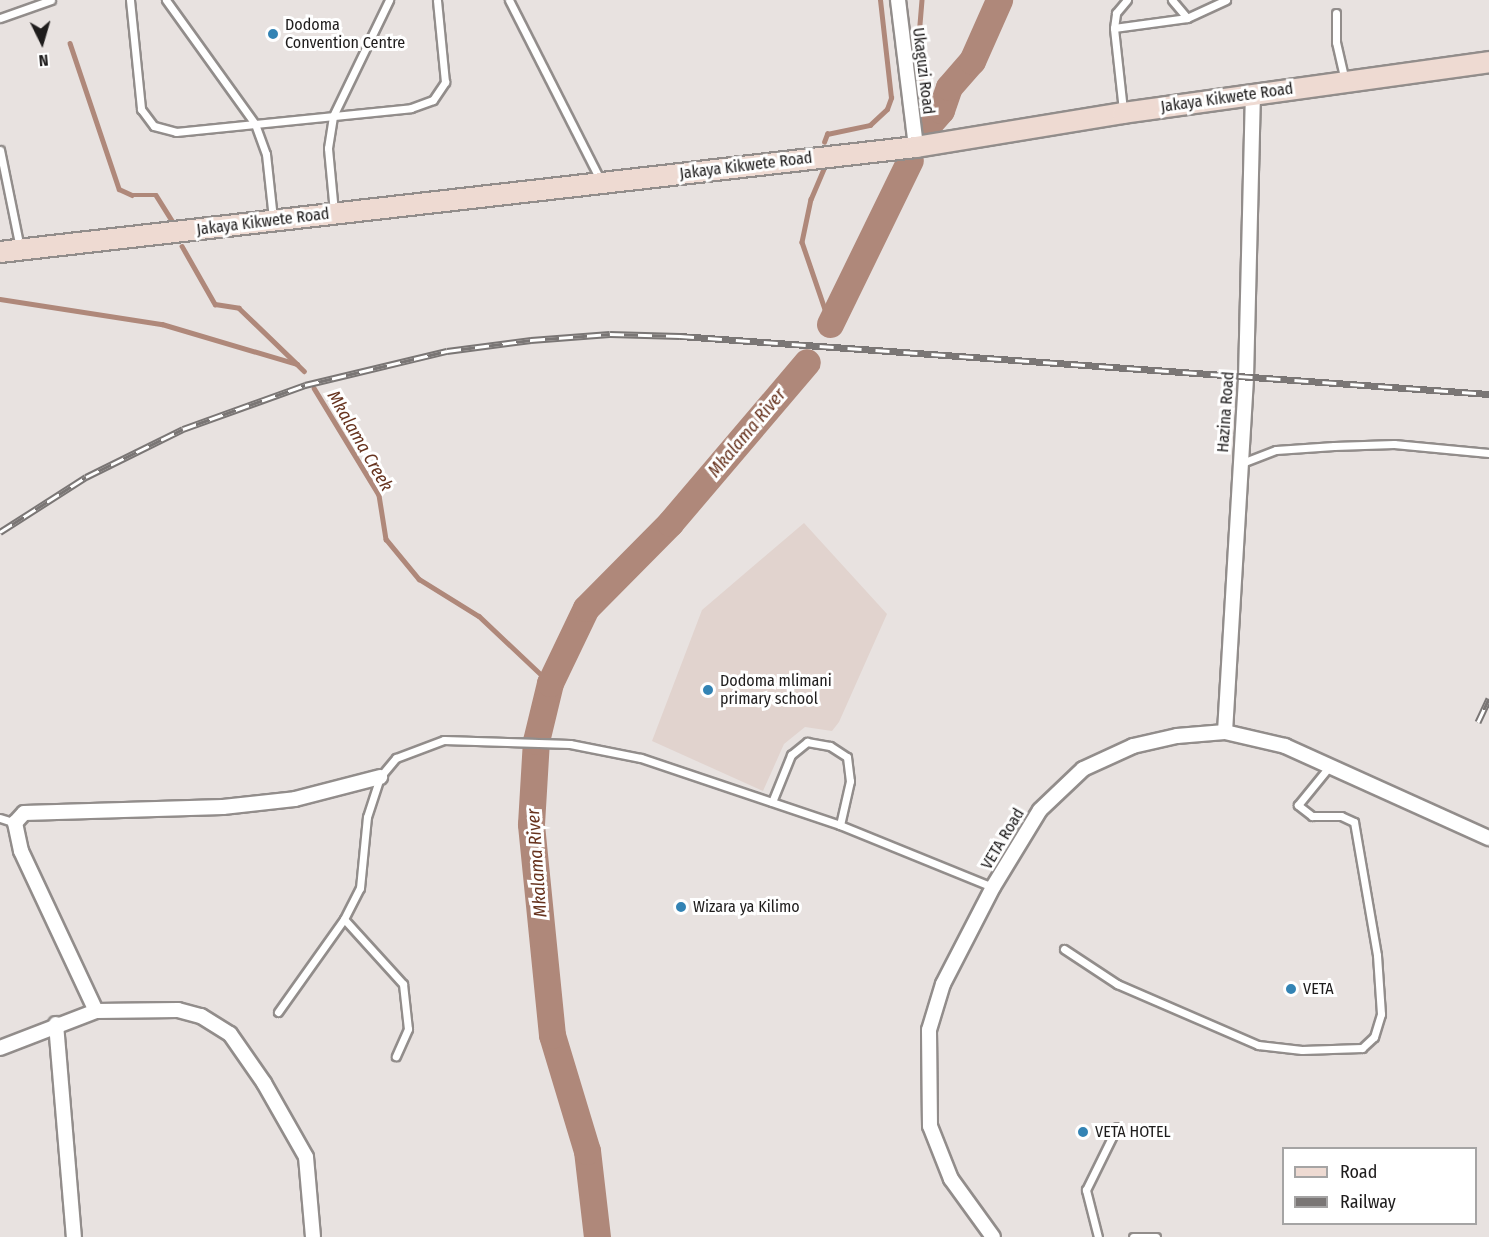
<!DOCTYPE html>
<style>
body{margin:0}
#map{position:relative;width:1489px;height:1237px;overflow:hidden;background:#e8e2e0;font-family:"Fira Sans Condensed",sans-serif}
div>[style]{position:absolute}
.built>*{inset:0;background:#e1d3ce}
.stream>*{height:4.5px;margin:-2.25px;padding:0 2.25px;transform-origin:2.25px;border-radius:2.25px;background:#af887a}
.river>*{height:27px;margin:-13.5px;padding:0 13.5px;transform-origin:13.5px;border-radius:13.5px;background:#af887a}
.roads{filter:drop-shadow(2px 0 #928d8b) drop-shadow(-2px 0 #928d8b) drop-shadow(0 2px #928d8b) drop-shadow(0 -2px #928d8b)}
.lane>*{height:7px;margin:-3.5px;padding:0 3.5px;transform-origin:3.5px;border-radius:3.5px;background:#fff}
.street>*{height:14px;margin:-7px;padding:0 7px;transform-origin:7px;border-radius:7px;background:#fff}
.secondary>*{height:20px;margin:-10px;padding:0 10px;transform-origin:10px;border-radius:10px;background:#eedad2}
.rail>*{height:7px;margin-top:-3.5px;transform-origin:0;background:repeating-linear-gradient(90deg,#fff 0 14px,#7a7675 0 28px);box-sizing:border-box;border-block:2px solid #7a7675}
.dots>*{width:16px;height:16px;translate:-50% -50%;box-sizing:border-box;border:3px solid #fff;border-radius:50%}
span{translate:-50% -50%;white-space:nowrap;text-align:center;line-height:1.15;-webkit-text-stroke:6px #fff;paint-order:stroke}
.poi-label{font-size:16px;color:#1e1c1c}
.left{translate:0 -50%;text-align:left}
.street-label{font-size:16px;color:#1e1c1c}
.water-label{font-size:18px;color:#67331e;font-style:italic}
.legend{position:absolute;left:1282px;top:1147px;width:195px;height:78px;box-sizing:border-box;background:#fff;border:2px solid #a5a4a4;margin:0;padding:8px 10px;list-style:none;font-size:18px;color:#1e1c1c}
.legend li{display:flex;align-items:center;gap:12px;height:30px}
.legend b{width:30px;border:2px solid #a5a4a4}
.north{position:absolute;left:12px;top:12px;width:60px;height:60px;-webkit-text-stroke:4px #fff;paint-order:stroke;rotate:175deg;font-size:16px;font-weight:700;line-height:24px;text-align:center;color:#1e1c1c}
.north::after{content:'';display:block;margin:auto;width:21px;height:27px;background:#1e1c1c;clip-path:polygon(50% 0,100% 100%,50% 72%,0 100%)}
</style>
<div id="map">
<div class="built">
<i style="clip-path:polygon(804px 523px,887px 614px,839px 722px,832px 731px,805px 727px,784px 744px,763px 791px,652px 741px,702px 610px)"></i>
</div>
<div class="stream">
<i style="left:922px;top:0;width:49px;rotate:94.7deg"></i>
<i style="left:918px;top:49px;width:41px;rotate:83deg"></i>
<i style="left:923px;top:90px;width:27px;rotate:48deg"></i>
<i style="left:70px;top:43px;width:154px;rotate:71.4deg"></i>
<i style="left:119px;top:189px;width:14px;rotate:25deg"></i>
<i style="left:132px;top:195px;width:24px"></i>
<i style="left:156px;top:195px;width:32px;rotate:58deg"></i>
<i style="left:824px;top:142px;width:9px;rotate:-69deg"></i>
<i style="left:827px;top:134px;width:44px;rotate:-11.8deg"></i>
<i style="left:870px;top:125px;width:23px;rotate:-43deg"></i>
<i style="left:887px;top:109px;width:12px;rotate:-70deg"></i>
<i style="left:891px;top:98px;width:99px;rotate:-96.4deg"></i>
<i style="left:824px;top:169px;width:33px;rotate:113deg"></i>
<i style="left:811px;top:199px;width:44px;rotate:101.8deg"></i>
<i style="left:802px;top:242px;width:87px;rotate:71.1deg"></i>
<i style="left:182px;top:246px;width:67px;rotate:60.4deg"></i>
<i style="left:215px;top:304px;width:24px;rotate:9deg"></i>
<i style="left:239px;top:308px;width:79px;rotate:44deg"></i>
<i style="left:0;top:299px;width:164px;rotate:8.8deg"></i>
<i style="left:162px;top:324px;width:141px;rotate:16.5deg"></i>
<i style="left:297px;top:364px;width:10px;rotate:45deg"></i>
<i style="left:314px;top:388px;width:125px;rotate:58.7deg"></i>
<i style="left:379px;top:495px;width:45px;rotate:81deg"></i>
<i style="left:386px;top:539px;width:52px;rotate:50.5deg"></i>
<i style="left:419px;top:579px;width:70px;rotate:31.7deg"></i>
<i style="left:479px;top:616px;width:98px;rotate:43.3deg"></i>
</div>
<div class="river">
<i style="left:929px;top:124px;width:18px;rotate:-49deg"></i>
<i style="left:941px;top:110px;width:24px;rotate:-71deg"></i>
<i style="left:949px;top:87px;width:35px;rotate:-49deg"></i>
<i style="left:972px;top:61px;width:67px;rotate:-66.1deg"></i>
<i style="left:830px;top:324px;width:182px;rotate:-64deg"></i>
<i style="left:597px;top:1237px;width:87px;rotate:-96.6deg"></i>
<i style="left:587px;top:1151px;width:121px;rotate:-106.8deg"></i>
<i style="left:552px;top:1035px;width:212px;rotate:-95.7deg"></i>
<i style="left:531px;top:824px;width:83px;rotate:-86.6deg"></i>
<i style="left:536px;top:741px;width:60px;rotate:-76.4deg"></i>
<i style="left:550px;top:683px;width:83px;rotate:-64.4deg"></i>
<i style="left:586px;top:608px;width:120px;rotate:-45.3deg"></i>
<i style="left:670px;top:523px;width:211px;rotate:-49.6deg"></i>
</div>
<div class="roads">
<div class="lane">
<i style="left:130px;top:0;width:110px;rotate:84.2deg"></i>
<i style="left:141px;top:109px;width:21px;rotate:53deg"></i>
<i style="left:154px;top:126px;width:23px;rotate:15deg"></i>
<i style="left:176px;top:132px;width:236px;rotate:-5.8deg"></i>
<i style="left:411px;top:108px;width:23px;rotate:-20deg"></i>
<i style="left:433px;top:100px;width:22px;rotate:-56deg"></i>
<i style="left:445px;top:82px;width:82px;rotate:-95.6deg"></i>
<i style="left:166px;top:0;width:153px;rotate:54.3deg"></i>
<i style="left:255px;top:124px;width:32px;rotate:70deg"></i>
<i style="left:266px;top:154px;width:64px;rotate:83.8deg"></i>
<i style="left:509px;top:0;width:203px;rotate:63.1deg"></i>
<i style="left:1172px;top:0;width:23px;rotate:50deg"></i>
<i style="left:1336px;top:13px;width:29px;rotate:90deg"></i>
<i style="left:1336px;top:42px;width:40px;rotate:77deg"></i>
<i style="left:0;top:18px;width:54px;rotate:-19.4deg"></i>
<i style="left:1114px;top:28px;width:15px;rotate:-82deg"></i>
<i style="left:1116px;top:13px;width:17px;rotate:-50deg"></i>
<i style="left:1123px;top:110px;width:82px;rotate:-96.3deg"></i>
<i style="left:1114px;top:28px;width:74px;rotate:-7.8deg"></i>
<i style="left:1187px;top:18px;width:43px;rotate:-24.8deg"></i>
<i style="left:0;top:150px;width:100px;rotate:78.5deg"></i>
<i style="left:334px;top:212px;width:64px;rotate:-95.4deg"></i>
<i style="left:328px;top:148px;width:32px;rotate:-81deg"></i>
<i style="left:333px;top:116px;width:129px;rotate:-64.2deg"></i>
<i style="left:1242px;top:463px;width:36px;rotate:-21deg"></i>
<i style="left:1276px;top:450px;width:58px;rotate:-3.9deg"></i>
<i style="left:1334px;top:446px;width:60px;rotate:-1.9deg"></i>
<i style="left:1394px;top:444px;width:95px;rotate:5.4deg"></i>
<i style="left:772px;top:802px;width:51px;rotate:-68deg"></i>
<i style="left:791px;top:755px;width:21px;rotate:-39deg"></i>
<i style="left:807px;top:742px;width:23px;rotate:10deg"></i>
<i style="left:830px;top:746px;width:20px;rotate:33deg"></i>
<i style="left:847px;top:757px;width:24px;rotate:83deg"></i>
<i style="left:850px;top:781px;width:45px;rotate:102.8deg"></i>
<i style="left:0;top:818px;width:16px;rotate:18deg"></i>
<i style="left:344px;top:919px;width:88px;rotate:47.8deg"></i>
<i style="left:403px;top:984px;width:45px;rotate:83.7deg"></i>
<i style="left:408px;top:1029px;width:30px;rotate:114deg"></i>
<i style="left:1064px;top:949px;width:64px;rotate:33.4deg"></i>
<i style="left:1117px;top:984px;width:154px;rotate:23.4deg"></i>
<i style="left:1258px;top:1045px;width:44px;rotate:6.5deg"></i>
<i style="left:1302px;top:1050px;width:60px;rotate:-1.9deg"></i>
<i style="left:1362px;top:1048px;width:16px;rotate:-43deg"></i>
<i style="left:1374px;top:1037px;width:24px;rotate:-73deg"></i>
<i style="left:1381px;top:1014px;width:59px;rotate:-93.9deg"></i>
<i style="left:1377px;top:955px;width:135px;rotate:-99.8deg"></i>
<i style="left:1354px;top:822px;width:14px;rotate:-155deg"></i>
<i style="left:1341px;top:816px;width:29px;rotate:180deg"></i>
<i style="left:1312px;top:816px;width:18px;rotate:-142deg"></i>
<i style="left:1298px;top:805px;width:49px;rotate:-50.8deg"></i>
<i style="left:278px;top:1012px;width:114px;rotate:-54.6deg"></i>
<i style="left:344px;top:919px;width:35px;rotate:-63deg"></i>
<i style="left:360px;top:888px;width:71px;rotate:-84.4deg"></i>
<i style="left:367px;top:817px;width:42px;rotate:-72deg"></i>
<i style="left:380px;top:777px;width:25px;rotate:-50deg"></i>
<i style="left:396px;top:758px;width:51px;rotate:-20.6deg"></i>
<i style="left:444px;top:740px;width:126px;rotate:1.8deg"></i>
<i style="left:570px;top:744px;width:72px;rotate:11.2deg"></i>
<i style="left:641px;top:758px;width:210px;rotate:18.6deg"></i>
<i style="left:840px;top:825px;width:165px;rotate:22.1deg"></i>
<i style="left:1098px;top:1237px;width:49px;rotate:-104.3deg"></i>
<i style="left:1086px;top:1190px;width:70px;rotate:-63.8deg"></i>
<i style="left:1133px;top:1237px;width:23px"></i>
</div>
<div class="street">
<i style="left:898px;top:0;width:148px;rotate:83deg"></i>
<i style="left:1225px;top:732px;width:355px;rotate:-86.6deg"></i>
<i style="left:1246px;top:378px;width:284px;rotate:-88.6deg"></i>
<i style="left:96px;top:1011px;width:177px;rotate:-115.1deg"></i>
<i style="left:21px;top:851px;width:29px;rotate:-102deg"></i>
<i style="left:15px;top:823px;width:13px;rotate:-48deg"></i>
<i style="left:24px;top:813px;width:199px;rotate:-1.7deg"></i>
<i style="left:223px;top:807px;width:72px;rotate:-6.3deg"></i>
<i style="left:295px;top:799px;width:88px;rotate:-14.5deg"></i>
<i style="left:56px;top:1024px;width:214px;rotate:85.2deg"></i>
<i style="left:0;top:1048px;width:103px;rotate:-21.1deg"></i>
<i style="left:96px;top:1011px;width:82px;rotate:-0.7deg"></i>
<i style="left:178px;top:1010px;width:24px;rotate:15deg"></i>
<i style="left:201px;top:1016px;width:34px;rotate:32deg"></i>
<i style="left:230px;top:1034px;width:60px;rotate:55.2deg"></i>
<i style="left:264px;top:1083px;width:85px;rotate:60.4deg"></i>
<i style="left:306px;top:1157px;width:80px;rotate:85deg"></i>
<i style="left:993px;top:1237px;width:72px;rotate:-125.9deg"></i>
<i style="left:951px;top:1179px;width:57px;rotate:-111.6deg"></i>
<i style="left:930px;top:1126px;width:96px;rotate:-90.6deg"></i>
<i style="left:929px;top:1030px;width:48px;rotate:-73.1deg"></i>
<i style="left:943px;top:984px;width:109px;rotate:-62.7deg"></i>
<i style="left:993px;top:887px;width:90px;rotate:-58.6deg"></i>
<i style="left:1040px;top:810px;width:59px;rotate:-43.6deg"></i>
<i style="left:1083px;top:769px;width:55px;rotate:-24.7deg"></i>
<i style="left:1133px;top:746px;width:45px;rotate:-12.8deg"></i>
<i style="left:1177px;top:736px;width:48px;rotate:-4.8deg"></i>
<i style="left:1225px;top:732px;width:62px;rotate:13.1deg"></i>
<i style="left:1285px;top:746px;width:224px;rotate:24.3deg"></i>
</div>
<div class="secondary">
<i style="left:0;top:252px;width:922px;rotate:-6.54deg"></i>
<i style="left:916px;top:147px;width:210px;rotate:-9.3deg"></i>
<i style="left:1123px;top:113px;width:370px;rotate:-7.9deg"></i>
</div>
</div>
<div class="rail">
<i style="left:0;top:532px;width:102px;rotate:-32.6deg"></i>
<i style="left:86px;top:477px;width:108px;rotate:-26.3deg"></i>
<i style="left:183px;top:429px;width:130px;rotate:-19.8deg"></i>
<i style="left:305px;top:385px;width:146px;rotate:-13.5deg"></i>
<i style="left:447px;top:351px;width:85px;rotate:-7.5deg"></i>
<i style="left:531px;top:340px;width:79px;rotate:-4.3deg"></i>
<i style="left:610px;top:334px;width:70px;rotate:1.6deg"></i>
<i style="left:680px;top:336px;width:811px;rotate:4.1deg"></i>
<i style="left:1478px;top:722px;width:26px;rotate:-65deg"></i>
</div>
<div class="dots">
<i style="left:273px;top:34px;background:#3383b4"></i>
<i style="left:708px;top:690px;background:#3383b4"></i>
<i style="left:681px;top:907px;background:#3383b4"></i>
<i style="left:1291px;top:989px;background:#3383b4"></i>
<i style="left:1083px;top:1132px;background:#3383b4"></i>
</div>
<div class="poi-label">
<span class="left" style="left:285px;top:34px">Dodoma<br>Convention Centre</span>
<span class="left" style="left:720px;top:690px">Dodoma mlimani<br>primary school</span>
<span class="left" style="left:693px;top:907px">Wizara ya Kilimo</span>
<span class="left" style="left:1303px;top:989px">VETA</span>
<span class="left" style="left:1095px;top:1132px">VETA HOTEL</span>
</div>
<div class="street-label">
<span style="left:923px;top:71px;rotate:83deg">Ukaguzi Road</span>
<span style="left:1227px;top:98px;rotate:-8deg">Jakaya Kikwete Road</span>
<span style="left:746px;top:166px;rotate:-7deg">Jakaya Kikwete Road</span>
<span style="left:263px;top:222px;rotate:-7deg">Jakaya Kikwete Road</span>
<span style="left:1226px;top:412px;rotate:-86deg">Hazina Road</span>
<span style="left:1003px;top:839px;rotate:-59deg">VETA Road</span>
</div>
<div class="water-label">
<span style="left:747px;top:433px;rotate:-50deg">Mkalama River</span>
<span style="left:360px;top:441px;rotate:60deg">Mkalama Creek</span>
<span style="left:537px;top:863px;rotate:-94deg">Mkalama River</span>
</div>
<ul class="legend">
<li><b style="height:8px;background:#eedad2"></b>Road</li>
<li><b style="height:8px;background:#7a7675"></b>Railway</li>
</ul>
<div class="north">N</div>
</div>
